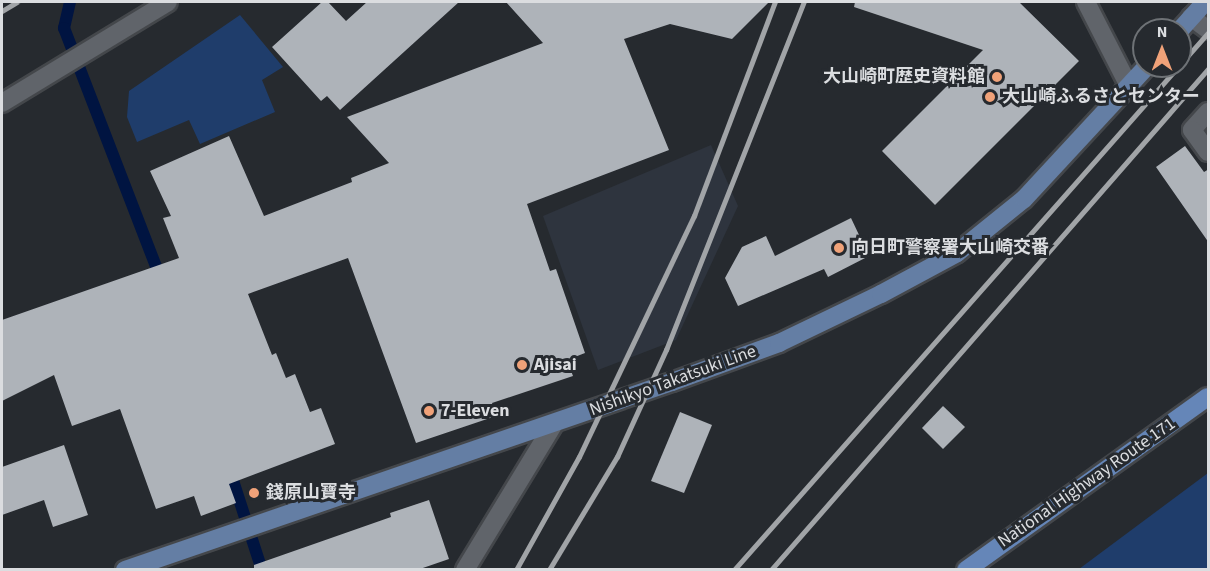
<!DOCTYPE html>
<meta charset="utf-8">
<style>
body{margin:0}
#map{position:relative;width:1210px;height:571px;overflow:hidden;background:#262a2f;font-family:"Source Sans 3","Noto Sans JP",sans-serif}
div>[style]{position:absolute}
.built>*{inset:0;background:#2e343e}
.green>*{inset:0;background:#1f3d6b}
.stream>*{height:12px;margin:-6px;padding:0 6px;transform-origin:6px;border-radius:6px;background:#001441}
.building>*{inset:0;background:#aeb3b9}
.roads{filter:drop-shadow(2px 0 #44474b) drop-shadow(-2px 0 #44474b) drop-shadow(0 2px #44474b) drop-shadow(0 -2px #44474b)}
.service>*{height:18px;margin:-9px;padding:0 9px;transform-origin:9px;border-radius:9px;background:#60646a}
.minor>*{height:18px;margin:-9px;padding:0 9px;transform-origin:9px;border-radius:9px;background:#60646a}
.primary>*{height:18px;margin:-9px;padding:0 9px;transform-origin:9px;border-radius:9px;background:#647ea4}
.trunk>*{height:18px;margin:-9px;padding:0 9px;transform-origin:9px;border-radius:9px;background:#6586b8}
.rail>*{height:4.5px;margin:-2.25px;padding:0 2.25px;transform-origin:2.25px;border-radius:2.25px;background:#a1a4a7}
.dots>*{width:16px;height:16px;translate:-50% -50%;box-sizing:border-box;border:3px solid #262a2f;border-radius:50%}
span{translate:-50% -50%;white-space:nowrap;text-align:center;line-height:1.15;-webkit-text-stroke:6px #262a2f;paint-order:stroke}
.poi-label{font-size:18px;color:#dbdde0;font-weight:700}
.right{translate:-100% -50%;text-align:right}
.left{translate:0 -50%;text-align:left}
.street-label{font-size:18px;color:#dbdde0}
.frame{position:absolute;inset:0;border:3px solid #dbdde0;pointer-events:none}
.north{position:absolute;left:1132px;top:18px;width:60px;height:60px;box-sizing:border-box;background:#262a2f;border:2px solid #6e7276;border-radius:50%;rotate:0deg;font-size:16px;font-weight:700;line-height:24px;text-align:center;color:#dbdde0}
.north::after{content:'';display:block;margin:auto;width:21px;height:27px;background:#f0a279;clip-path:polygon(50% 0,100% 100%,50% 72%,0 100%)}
</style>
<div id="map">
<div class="built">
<i style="clip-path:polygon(711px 145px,738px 206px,676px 340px,598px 370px,543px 216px)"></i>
</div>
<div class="green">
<i style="clip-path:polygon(240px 15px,283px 67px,262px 80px,275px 112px,200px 144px,189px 120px,137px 142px,127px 117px,129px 91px)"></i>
<i style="clip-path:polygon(1208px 473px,1208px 569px,1079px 569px)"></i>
</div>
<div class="stream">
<i style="left:70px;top:2px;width:27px;rotate:103deg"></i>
<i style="left:64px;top:28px;width:269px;rotate:68.9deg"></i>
<i style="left:229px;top:468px;width:107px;rotate:72.1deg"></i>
</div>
<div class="building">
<i style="clip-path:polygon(322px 2px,328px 2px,346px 21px,367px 2px,459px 2px,340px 110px,327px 96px,321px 101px,272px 47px)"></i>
<i style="clip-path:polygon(506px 2px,769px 2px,732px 39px,670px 24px,624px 39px,669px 150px,527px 204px,550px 271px,556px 269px,585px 353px,567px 360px,573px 376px,492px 403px,496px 416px,416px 443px,348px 258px,248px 294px,272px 355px,276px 353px,286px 378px,295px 374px,310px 412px,321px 408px,335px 444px,229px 484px,236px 503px,201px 516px,194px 496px,156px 509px,120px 409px,72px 426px,54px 375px,2px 401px,2px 320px,179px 258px,163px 218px,171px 216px,150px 171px,229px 136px,264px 216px,352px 182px,351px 178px,389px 163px,347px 117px,543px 43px)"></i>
<i style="clip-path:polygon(855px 2px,1019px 2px,1079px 61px,935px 205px,882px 151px,983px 50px,854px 7px)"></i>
<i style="clip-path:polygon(1185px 146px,1204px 172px,1209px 169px,1209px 243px,1156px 167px)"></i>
<i style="clip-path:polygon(851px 218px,869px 256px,828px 277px,824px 269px,738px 306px,725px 278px,742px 247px,766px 236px,775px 256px)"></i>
<i style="clip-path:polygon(943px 406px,965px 427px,943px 449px,922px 428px)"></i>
<i style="clip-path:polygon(680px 412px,712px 425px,684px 493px,651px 481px)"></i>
<i style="clip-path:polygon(64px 445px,88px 515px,53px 527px,44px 500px,2px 515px,2px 467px)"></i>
<i style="clip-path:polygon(429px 500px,449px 559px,417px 570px,254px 570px,254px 565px,391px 517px,390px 513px)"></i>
</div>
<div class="roads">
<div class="service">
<i style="left:1086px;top:2px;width:94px;rotate:62.9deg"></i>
</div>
<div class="minor">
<i style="left:1191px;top:17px;width:21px;rotate:37deg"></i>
<i style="left:2px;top:103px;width:194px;rotate:-31.3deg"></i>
<i style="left:1208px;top:112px;width:24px;rotate:132deg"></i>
<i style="left:1192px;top:130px;width:27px;rotate:54deg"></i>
<i style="left:465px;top:570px;width:170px;rotate:-58.7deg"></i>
</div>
<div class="primary">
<i style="left:1180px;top:30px;width:38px;rotate:-48deg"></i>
<i style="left:125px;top:570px;width:578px;rotate:-18.97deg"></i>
<i style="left:672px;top:382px;width:114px;rotate:-20deg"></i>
<i style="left:779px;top:343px;width:113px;rotate:-25.7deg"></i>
<i style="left:881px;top:294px;width:86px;rotate:-28.3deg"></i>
<i style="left:957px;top:253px;width:86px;rotate:-38.9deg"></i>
<i style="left:1024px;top:199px;width:181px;rotate:-47.2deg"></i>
</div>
<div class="trunk">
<i style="left:966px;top:570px;width:297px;rotate:-35.6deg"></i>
</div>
</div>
<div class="rail">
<i style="left:2px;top:11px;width:17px;rotate:-31deg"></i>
<i style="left:516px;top:570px;width:129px;rotate:-60.9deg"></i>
<i style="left:579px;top:457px;width:267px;rotate:-64.5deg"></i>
<i style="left:694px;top:216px;width:229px;rotate:-69.3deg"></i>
<i style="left:549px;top:570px;width:132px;rotate:-59deg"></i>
<i style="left:617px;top:457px;width:118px;rotate:-65.4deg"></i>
<i style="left:666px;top:350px;width:374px;rotate:-68.4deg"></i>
<i style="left:734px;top:570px;width:716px;rotate:-48.57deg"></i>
<i style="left:771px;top:570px;width:665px;rotate:-48.9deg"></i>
</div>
<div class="dots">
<i style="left:997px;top:77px;background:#f0a279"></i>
<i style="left:990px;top:97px;background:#f0a279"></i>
<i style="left:839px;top:248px;background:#f0a279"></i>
<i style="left:522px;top:365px;background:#f0a279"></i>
<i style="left:429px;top:411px;background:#f0a279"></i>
<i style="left:254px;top:493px;background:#f0a279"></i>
</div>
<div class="poi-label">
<span class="right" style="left:985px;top:77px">大山崎町歴史資料館</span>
<span class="left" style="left:1002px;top:97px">大山崎ふるさとセンター</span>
<span class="left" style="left:851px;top:248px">向日町警察署大山崎交番</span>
<span class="left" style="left:534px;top:365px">Ajisai</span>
<span class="left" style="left:441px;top:411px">7-Eleven</span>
<span class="left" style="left:266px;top:493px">錢原山寶寺</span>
</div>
<div class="street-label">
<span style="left:673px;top:381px;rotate:-20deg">Nishikyo Takatsuki Line</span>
<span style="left:1087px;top:483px;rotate:-35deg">National Highway Route 171</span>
</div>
<div class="frame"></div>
<div class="north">N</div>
</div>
